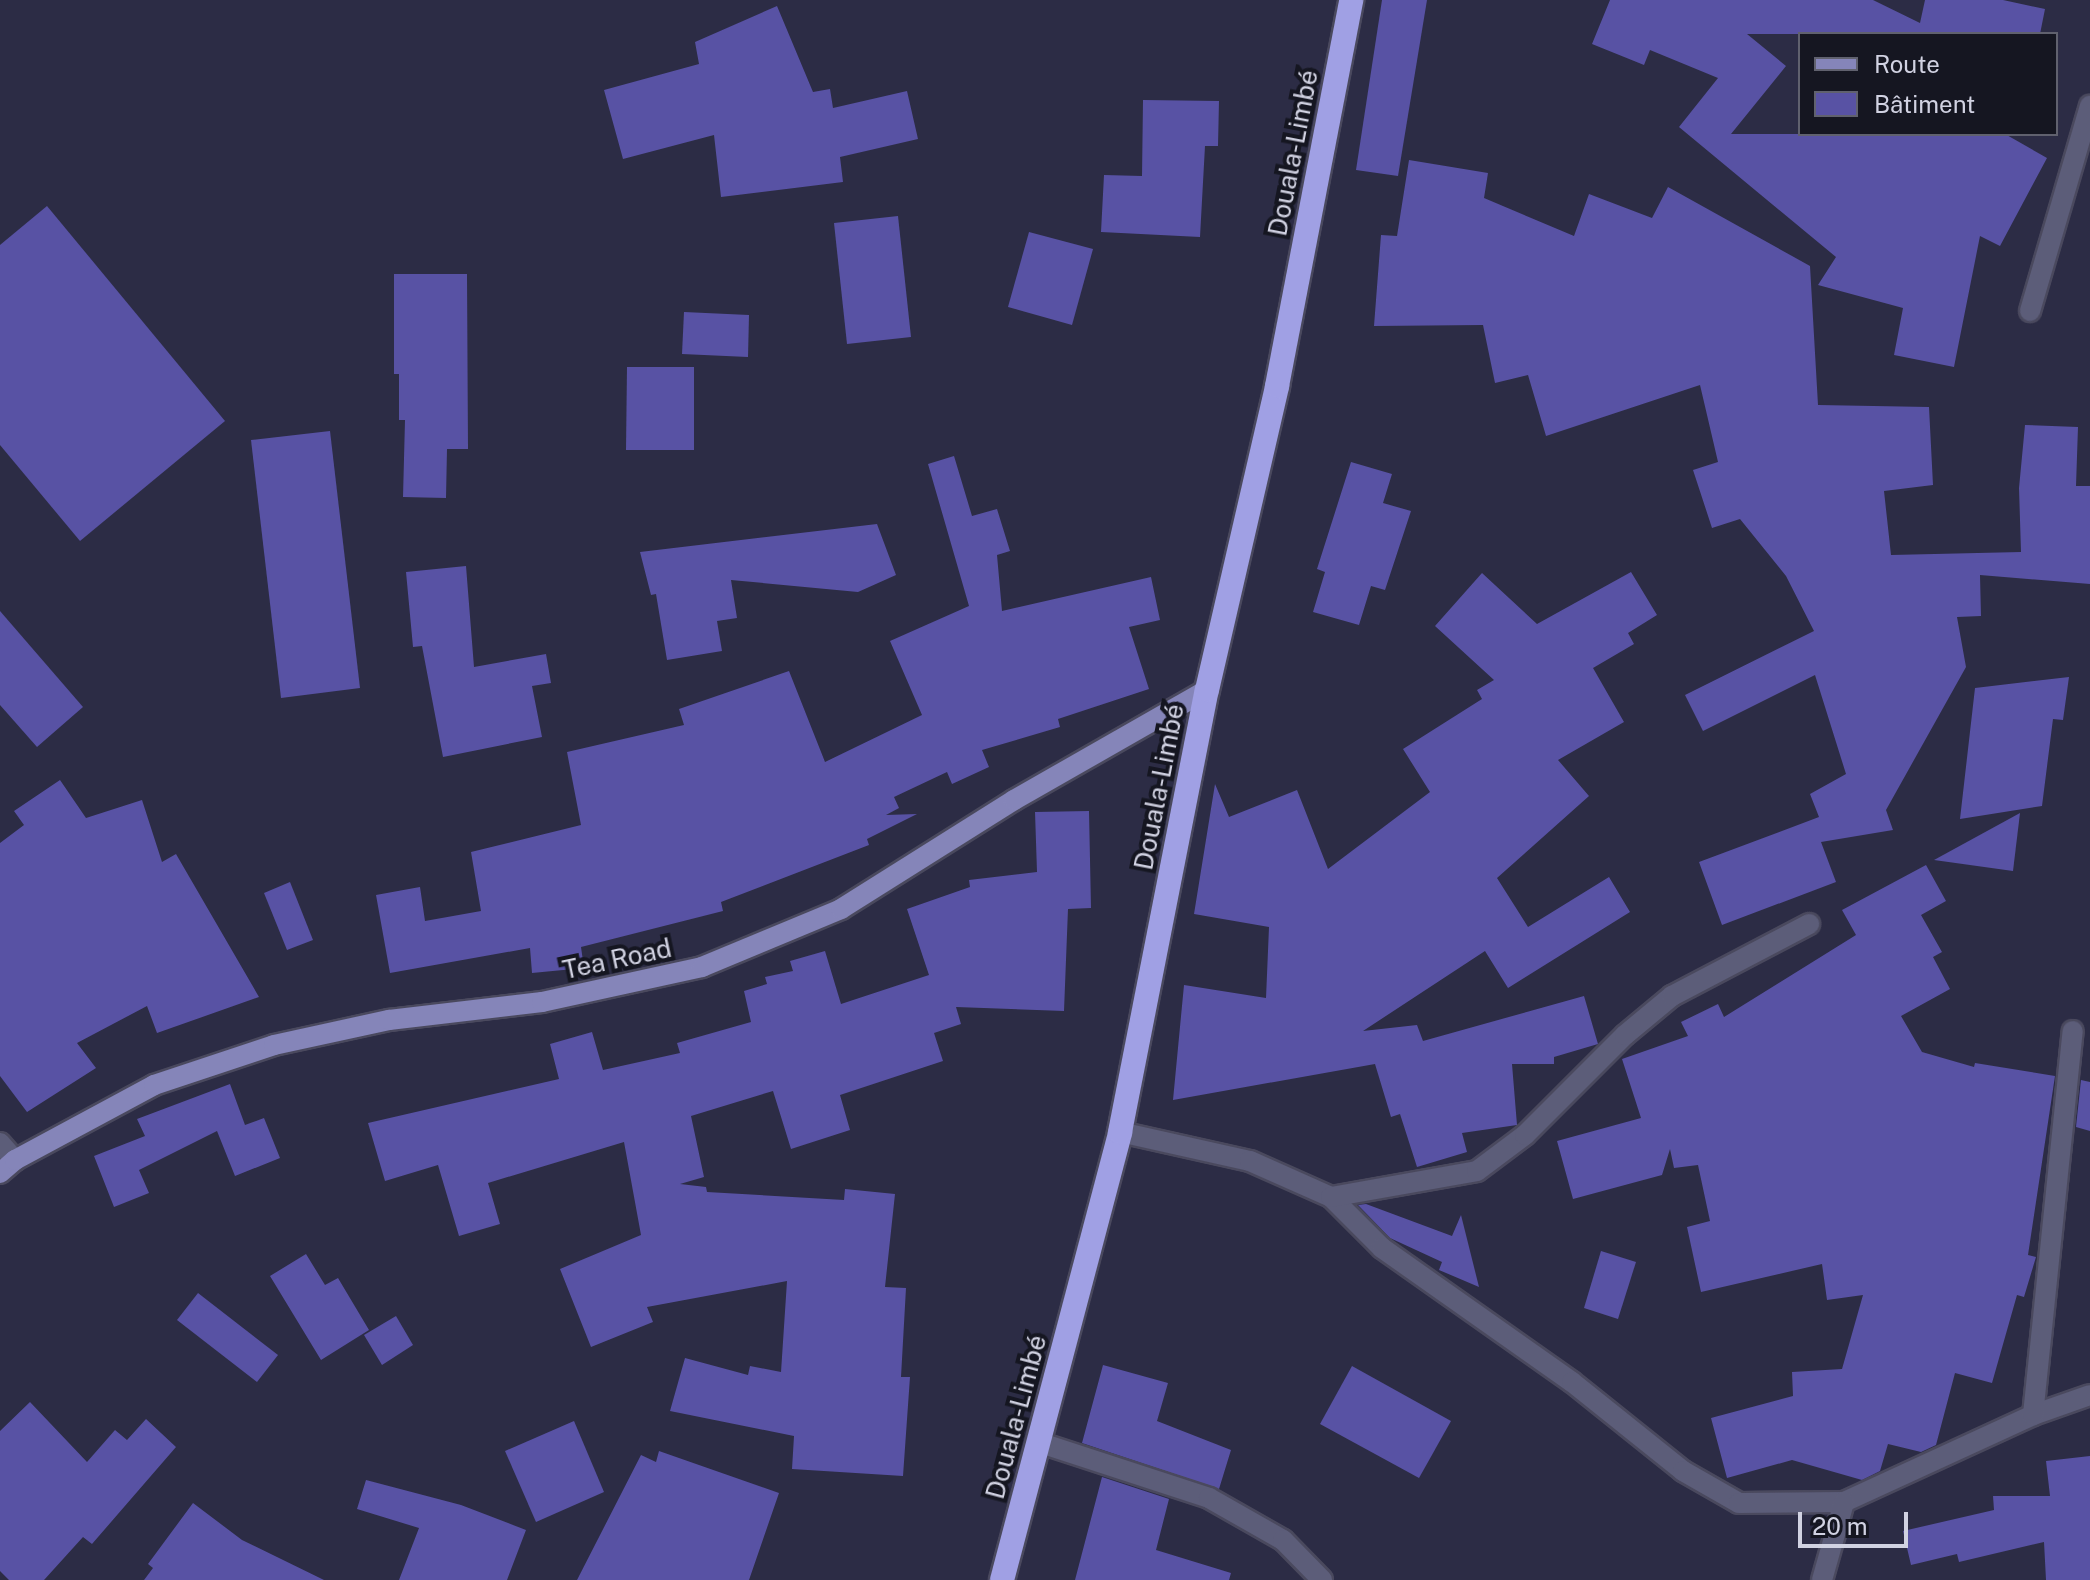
<!DOCTYPE html>
<meta charset="utf-8">
<style>
body{margin:0}
#map{position:relative;width:2090px;height:1580px;overflow:hidden;background:#2c2c45;font-family:"Public Sans",sans-serif}
div>[style]{position:absolute}
.building>*{inset:0;background:#5852a4}
.roads{filter:drop-shadow(2px 0 #4a495e) drop-shadow(-2px 0 #4a495e) drop-shadow(0 2px #4a495e) drop-shadow(0 -2px #4a495e)}
.minor>*{height:20px;margin:-10px;padding:0 10px;transform-origin:10px;border-radius:10px;background:#5c5d79}
.major>*{height:20px;margin:-10px;padding:0 10px;transform-origin:10px;border-radius:10px;background:#8585b9}
.highway>*{height:24px;margin:-12px;padding:0 12px;transform-origin:12px;border-radius:12px;background:#a0a0e4}
span{translate:-50% -50%;white-space:nowrap;text-align:center;line-height:1.15;-webkit-text-stroke:8px #151621;paint-order:stroke}
.street-label{font-size:26px;color:#d1d2e2}
.legend{position:absolute;left:1798px;top:32px;width:260px;height:104px;box-sizing:border-box;background:#151621;border:2px solid #60616e;margin:0;padding:10px 14px;list-style:none;font-size:24px;color:#d1d2e2}
.legend li{display:flex;align-items:center;gap:16px;height:40px}
.legend b{width:40px;border:2px solid #60616e}
.scale{position:absolute;left:1798px;top:1512px;width:110px;height:36px;box-sizing:border-box;border:4px solid #d1d2e2;border-top:0;padding-left:10px;font-size:24px;line-height:28px;white-space:nowrap;color:#d1d2e2;-webkit-text-stroke:6px #151621;paint-order:stroke}
</style>
<div id="map">
<div class="building">
<i style="clip-path:polygon(1382px 0,1427px 0,1398px 176px,1356px 170px)"></i>
<i style="clip-path:polygon(1610px 0,1873px 0,1920px 23px,1925px 0,2003px 0,2045px 9px,2040px 34px,1747px 34px,1786px 66px,1731px 134px,2005px 134px,2047px 158px,2000px 246px,1980px 236px,1954px 367px,1894px 355px,1903px 308px,1818px 285px,1836px 257px,1679px 127px,1718px 78px,1650px 50px,1644px 65px,1592px 44px)"></i>
<i style="clip-path:polygon(777px 6px,813px 92px,830px 89px,833px 108px,907px 91px,918px 139px,840px 157px,843px 182px,721px 197px,714px 135px,623px 159px,604px 90px,699px 64px,695px 42px)"></i>
<i style="clip-path:polygon(1143px 100px,1219px 101px,1218px 146px,1205px 146px,1200px 237px,1101px 232px,1104px 175px,1142px 176px)"></i>
<i style="clip-path:polygon(1409px 160px,1488px 173px,1484px 198px,1574px 236px,1589px 194px,1652px 218px,1668px 187px,1810px 266px,1818px 405px,1929px 407px,1933px 485px,1884px 491px,1891px 555px,2021px 552px,2019px 488px,2025px 425px,2078px 427px,2076px 486px,2090px 486px,2090px 584px,1980px 575px,1981px 616px,1957px 617px,1966px 667px,1886px 810px,1893px 830px,1821px 842px,1836px 882px,1722px 925px,1699px 862px,1819px 817px,1810px 794px,1846px 774px,1815px 675px,1703px 731px,1685px 695px,1814px 631px,1786px 576px,1740px 519px,1712px 528px,1693px 470px,1718px 462px,1700px 385px,1546px 436px,1528px 375px,1495px 383px,1483px 325px,1374px 326px,1381px 235px,1397px 236px)"></i>
<i style="clip-path:polygon(47px 206px,225px 421px,80px 541px,0 445px,0 245px)"></i>
<i style="clip-path:polygon(898px 216px,911px 337px,847px 344px,834px 223px)"></i>
<i style="clip-path:polygon(1029px 232px,1093px 249px,1072px 325px,1008px 307px)"></i>
<i style="clip-path:polygon(394px 274px,467px 274px,468px 449px,447px 449px,446px 498px,403px 497px,405px 420px,399px 420px,399px 374px,394px 374px)"></i>
<i style="clip-path:polygon(684px 312px,749px 315px,748px 357px,682px 354px)"></i>
<i style="clip-path:polygon(627px 367px,694px 367px,694px 450px,626px 450px)"></i>
<i style="clip-path:polygon(330px 431px,360px 688px,281px 698px,251px 440px)"></i>
<i style="clip-path:polygon(954px 456px,972px 516px,997px 509px,1010px 551px,997px 555px,1002px 611px,1151px 577px,1160px 620px,1129px 627px,1149px 689px,1058px 719px,1060px 727px,982px 750px,989px 767px,952px 784px,947px 772px,894px 797px,899px 808px,886px 815px,917px 814px,867px 839px,869px 845px,721px 902px,723px 911px,581px 947px,584px 968px,532px 973px,530px 948px,390px 973px,376px 895px,420px 887px,425px 921px,481px 911px,471px 852px,581px 825px,567px 752px,684px 725px,679px 709px,789px 671px,825px 762px,922px 715px,890px 641px,969px 606px,928px 464px)"></i>
<i style="clip-path:polygon(1351px 462px,1392px 474px,1383px 503px,1411px 511px,1385px 590px,1371px 586px,1359px 625px,1313px 612px,1325px 572px,1317px 569px)"></i>
<i style="clip-path:polygon(877px 524px,896px 575px,858px 592px,731px 580px,737px 618px,717px 621px,722px 651px,667px 660px,656px 594px,651px 595px,640px 552px)"></i>
<i style="clip-path:polygon(466px 566px,474px 667px,546px 654px,551px 683px,532px 686px,542px 737px,443px 757px,422px 646px,413px 647px,406px 572px)"></i>
<i style="clip-path:polygon(1631px 572px,1657px 615px,1628px 633px,1634px 644px,1593px 668px,1624px 722px,1558px 760px,1589px 796px,1497px 878px,1528px 927px,1609px 877px,1630px 912px,1508px 988px,1485px 951px,1363px 1031px,1417px 1025px,1423px 1041px,1584px 996px,1598px 1044px,1554px 1057px,1554px 1064px,1512px 1064px,1517px 1125px,1462px 1133px,1467px 1152px,1417px 1167px,1400px 1114px,1391px 1117px,1375px 1064px,1173px 1100px,1184px 985px,1266px 998px,1269px 927px,1194px 914px,1215px 784px,1229px 817px,1297px 790px,1328px 869px,1430px 792px,1403px 749px,1482px 699px,1477px 690px,1494px 680px,1435px 626px,1482px 573px,1537px 624px)"></i>
<i style="clip-path:polygon(0 611px,83px 707px,37px 747px,0 705px)"></i>
<i style="clip-path:polygon(2069px 677px,2063px 720px,2053px 719px,2042px 806px,1960px 819px,1975px 688px)"></i>
<i style="clip-path:polygon(60px 780px,86px 818px,142px 800px,162px 862px,176px 854px,259px 997px,157px 1033px,147px 1006px,77px 1043px,96px 1068px,27px 1112px,0 1076px,0 843px,24px 825px,14px 811px)"></i>
<i style="clip-path:polygon(1089px 811px,1091px 908px,1068px 909px,1064px 1011px,956px 1007px,961px 1024px,934px 1033px,943px 1061px,840px 1095px,850px 1130px,791px 1149px,773px 1091px,691px 1116px,704px 1177px,680px 1184px,706px 1187px,707px 1192px,844px 1200px,845px 1189px,895px 1194px,885px 1287px,906px 1288px,901px 1377px,910px 1377px,903px 1476px,792px 1469px,794px 1436px,670px 1411px,685px 1358px,748px 1375px,750px 1366px,781px 1372px,787px 1281px,647px 1307px,653px 1322px,591px 1347px,560px 1269px,641px 1235px,624px 1142px,488px 1183px,500px 1224px,459px 1236px,438px 1165px,385px 1181px,368px 1123px,559px 1079px,550px 1044px,592px 1032px,603px 1070px,680px 1053px,677px 1043px,751px 1022px,744px 991px,767px 984px,765px 977px,793px 971px,790px 961px,825px 951px,841px 1004px,929px 975px,907px 909px,970px 887px,969px 880px,1037px 872px,1035px 812px)"></i>
<i style="clip-path:polygon(2020px 813px,2013px 871px,1934px 860px)"></i>
<i style="clip-path:polygon(1926px 865px,1946px 901px,1921px 915px,1942px 952px,1933px 957px,1950px 989px,1901px 1016px,1922px 1052px,1974px 1067px,1975px 1063px,2055px 1076px,2028px 1255px,2036px 1257px,2024px 1297px,2017px 1295px,1992px 1383px,1955px 1373px,1936px 1445px,1921px 1452px,1888px 1444px,1880px 1471px,1862px 1480px,1792px 1460px,1727px 1478px,1711px 1418px,1793px 1396px,1792px 1372px,1842px 1369px,1863px 1295px,1827px 1300px,1822px 1264px,1701px 1292px,1687px 1227px,1710px 1221px,1698px 1165px,1674px 1168px,1670px 1149px,1662px 1175px,1573px 1199px,1557px 1141px,1641px 1118px,1622px 1059px,1688px 1036px,1681px 1022px,1718px 1004px,1724px 1017px,1856px 935px,1842px 910px)"></i>
<i style="clip-path:polygon(290px 882px,313px 940px,287px 950px,264px 893px)"></i>
<i style="clip-path:polygon(2081px 1080px,2090px 1082px,2090px 1131px,2076px 1127px)"></i>
<i style="clip-path:polygon(230px 1084px,245px 1125px,264px 1118px,280px 1158px,235px 1176px,217px 1131px,139px 1170px,149px 1193px,114px 1207px,94px 1156px,145px 1136px,137px 1119px)"></i>
<i style="clip-path:polygon(1366px 1204px,1452px 1236px,1461px 1215px,1479px 1287px,1439px 1270px,1442px 1262px,1390px 1238px,1358px 1205px)"></i>
<i style="clip-path:polygon(1601px 1251px,1636px 1262px,1618px 1319px,1584px 1308px)"></i>
<i style="clip-path:polygon(306px 1254px,325px 1285px,338px 1278px,369px 1330px,321px 1360px,270px 1276px)"></i>
<i style="clip-path:polygon(198px 1293px,278px 1355px,257px 1382px,177px 1320px)"></i>
<i style="clip-path:polygon(396px 1316px,413px 1345px,382px 1365px,364px 1335px)"></i>
<i style="clip-path:polygon(1103px 1365px,1168px 1383px,1157px 1421px,1231px 1450px,1219px 1489px,1082px 1443px)"></i>
<i style="clip-path:polygon(1352px 1366px,1451px 1421px,1419px 1478px,1320px 1424px)"></i>
<i style="clip-path:polygon(30px 1402px,87px 1462px,115px 1430px,127px 1440px,146px 1419px,176px 1447px,92px 1544px,83px 1537px,44px 1580px,9px 1580px,0 1571px,0 1431px)"></i>
<i style="clip-path:polygon(574px 1421px,604px 1492px,536px 1522px,505px 1451px)"></i>
<i style="clip-path:polygon(659px 1451px,779px 1493px,749px 1580px,577px 1580px,641px 1455px,656px 1462px)"></i>
<i style="clip-path:polygon(2090px 1456px,2090px 1580px,2046px 1580px,2044px 1542px,1959px 1562px,1957px 1554px,1911px 1565px,1903px 1531px,1994px 1510px,1993px 1496px,2050px 1496px,2046px 1461px)"></i>
<i style="clip-path:polygon(1102px 1477px,1169px 1499px,1156px 1550px,1231px 1573px,1229px 1580px,1075px 1580px)"></i>
<i style="clip-path:polygon(366px 1480px,461px 1505px,526px 1530px,507px 1580px,399px 1580px,419px 1528px,357px 1509px)"></i>
<i style="clip-path:polygon(193px 1503px,242px 1540px,324px 1580px,144px 1580px,153px 1568px,148px 1564px)"></i>
</div>
<div class="roads">
<div class="minor">
<i style="left:2030px;top:311px;width:214px;rotate:-73.7deg"></i>
<i style="left:1120px;top:1132px;width:133px;rotate:12.6deg"></i>
<i style="left:1250px;top:1161px;width:89px;rotate:24deg"></i>
<i style="left:1331px;top:1197px;width:72px;rotate:45deg"></i>
<i style="left:1382px;top:1248px;width:232px;rotate:35.2deg"></i>
<i style="left:1572px;top:1382px;width:142px;rotate:38.7deg"></i>
<i style="left:1683px;top:1471px;width:64px;rotate:29.7deg"></i>
<i style="left:1739px;top:1503px;width:105px;rotate:-0.5deg"></i>
<i style="left:1844px;top:1502px;width:208px;rotate:-24.7deg"></i>
<i style="left:2033px;top:1415px;width:60px;rotate:-19.3deg"></i>
<i style="left:0;top:1143px;width:23px;rotate:49deg"></i>
<i style="left:1331px;top:1197px;width:148px;rotate:-10.1deg"></i>
<i style="left:1477px;top:1171px;width:60px;rotate:-36.9deg"></i>
<i style="left:1525px;top:1135px;width:141px;rotate:-45deg"></i>
<i style="left:1625px;top:1035px;width:61px;rotate:-39.7deg"></i>
<i style="left:1672px;top:996px;width:155px;rotate:-27.7deg"></i>
<i style="left:2033px;top:1415px;width:386px;rotate:-84.1deg"></i>
<i style="left:1038px;top:1442px;width:180px;rotate:18.1deg"></i>
<i style="left:1209px;top:1498px;width:85px;rotate:29.6deg"></i>
<i style="left:1283px;top:1540px;width:56px;rotate:45.7deg"></i>
<i style="left:1822px;top:1580px;width:81px;rotate:-74.2deg"></i>
</div>
<div class="major">
<i style="left:0;top:1173px;width:20px;rotate:-41deg"></i>
<i style="left:15px;top:1160px;width:158px;rotate:-28.3deg"></i>
<i style="left:154px;top:1085px;width:126px;rotate:-18.4deg"></i>
<i style="left:274px;top:1045px;width:118px;rotate:-12.3deg"></i>
<i style="left:389px;top:1020px;width:154px;rotate:-6.7deg"></i>
<i style="left:542px;top:1002px;width:164px;rotate:-12.3deg"></i>
<i style="left:702px;top:967px;width:151px;rotate:-22.6deg"></i>
<i style="left:841px;top:909px;width:204px;rotate:-32.2deg"></i>
<i style="left:1014px;top:800px;width:222px;rotate:-29.7deg"></i>
</div>
<div class="highway">
<i style="left:1002px;top:1580px;width:463px;rotate:-75.2deg"></i>
<i style="left:1120px;top:1132px;width:450px;rotate:-78.9deg"></i>
<i style="left:1207px;top:690px;width:312px;rotate:-77deg"></i>
<i style="left:1277px;top:386px;width:393px;rotate:-79.1deg"></i>
</div>
</div>
<div class="street-label">
<span style="left:1293px;top:153px;rotate:-79deg">Douala-Limbé</span>
<span style="left:1159px;top:787px;rotate:-79deg">Douala-Limbé</span>
<span style="left:617px;top:959px;rotate:-12deg">Tea Road</span>
<span style="left:1016px;top:1417px;rotate:-75deg">Douala-Limbé</span>
</div>
<ul class="legend">
<li><b style="height:10px;background:#8585b9"></b>Route</li>
<li><b style="height:22px;background:#5852a4"></b>Bâtiment</li>
</ul>
<div class="scale">20 m</div>
</div>
